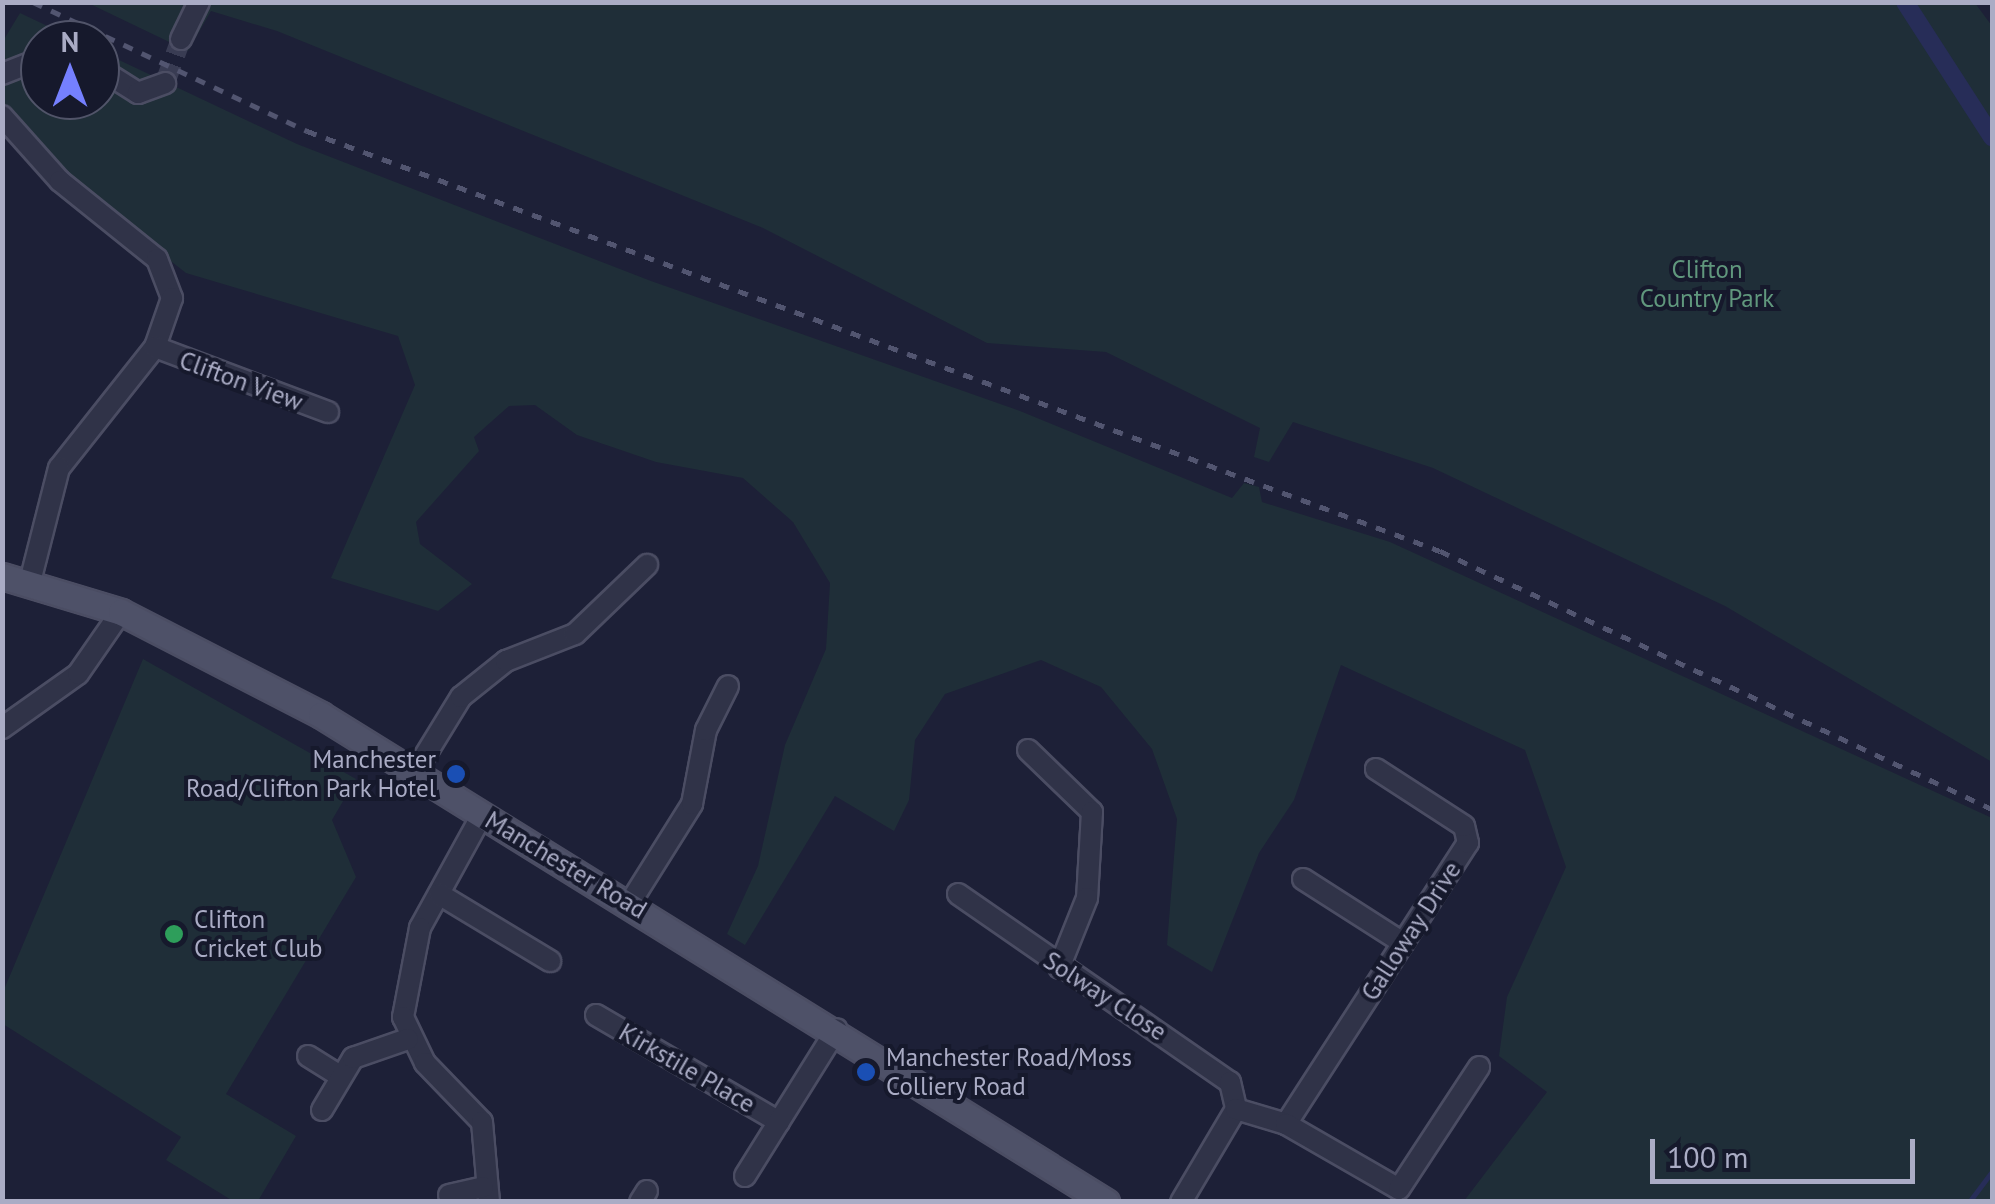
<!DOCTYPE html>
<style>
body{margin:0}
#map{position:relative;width:1995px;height:1204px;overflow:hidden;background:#1d2037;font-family:"PT Sans",sans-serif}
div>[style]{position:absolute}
.green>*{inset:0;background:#1f2e38}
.stream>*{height:5px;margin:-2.5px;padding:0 2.5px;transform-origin:2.5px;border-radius:2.5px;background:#272d58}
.canal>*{height:18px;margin:-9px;padding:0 9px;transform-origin:9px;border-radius:9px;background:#272d58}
.minor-tunnel>*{height:20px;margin-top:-10px;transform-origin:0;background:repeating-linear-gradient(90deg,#393c53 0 20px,transparent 0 30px)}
.roads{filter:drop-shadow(2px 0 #4b4d63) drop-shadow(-2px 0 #4b4d63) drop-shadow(0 2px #4b4d63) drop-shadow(0 -2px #4b4d63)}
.minor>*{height:20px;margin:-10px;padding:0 10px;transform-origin:10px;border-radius:10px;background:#303348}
.major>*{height:25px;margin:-12.5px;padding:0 12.5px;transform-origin:12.5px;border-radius:12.5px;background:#4e5168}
.rail>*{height:5px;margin-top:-2.5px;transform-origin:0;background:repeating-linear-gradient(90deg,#525570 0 10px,transparent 0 20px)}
.dots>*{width:28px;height:28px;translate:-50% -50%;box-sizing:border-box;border:5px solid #16192c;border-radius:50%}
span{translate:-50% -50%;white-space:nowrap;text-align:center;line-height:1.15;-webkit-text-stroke:8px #16192c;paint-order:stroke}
.park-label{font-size:25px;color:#60977d}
.street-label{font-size:25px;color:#aaacc5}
.poi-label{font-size:25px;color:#aaacc5}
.right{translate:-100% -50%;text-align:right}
.left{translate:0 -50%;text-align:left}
.frame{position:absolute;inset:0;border:5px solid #aaacc5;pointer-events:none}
.north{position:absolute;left:20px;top:20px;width:100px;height:100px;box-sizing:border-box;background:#16192c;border:2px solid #515469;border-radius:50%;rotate:0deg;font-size:28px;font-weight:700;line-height:40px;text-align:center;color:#aaacc5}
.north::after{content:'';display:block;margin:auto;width:35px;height:45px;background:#7580ff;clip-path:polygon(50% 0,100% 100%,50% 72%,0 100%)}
.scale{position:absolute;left:1650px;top:1139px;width:265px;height:45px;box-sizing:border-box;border:5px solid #aaacc5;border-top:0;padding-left:12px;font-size:30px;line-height:35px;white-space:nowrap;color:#aaacc5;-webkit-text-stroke:8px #16192c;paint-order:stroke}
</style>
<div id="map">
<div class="green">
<i style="clip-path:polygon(88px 3px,1975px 3px,1992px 26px,1992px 762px,1725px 606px,1433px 468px,1293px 422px,1269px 462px,1254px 457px,1260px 428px,1106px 352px,987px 343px,763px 228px,277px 31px,211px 11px,188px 51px)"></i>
<i style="clip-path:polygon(20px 13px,77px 40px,40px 40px,40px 100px,100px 100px,100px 51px,297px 144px,651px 281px,1020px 411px,1232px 498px,1244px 483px,1259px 487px,1262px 502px,1390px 542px,1992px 818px,1992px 1201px,1464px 1201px,1547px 1092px,1499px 1056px,1507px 997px,1566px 867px,1525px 750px,1341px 665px,1294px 800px,1259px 853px,1212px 972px,1167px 945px,1177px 819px,1152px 749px,1101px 687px,1041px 660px,945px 694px,915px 740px,909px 800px,894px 831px,835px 796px,745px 945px,727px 934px,758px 866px,785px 745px,826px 649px,830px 583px,793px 522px,743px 478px,656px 462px,577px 435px,535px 405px,509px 406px,474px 437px,479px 451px,416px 522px,420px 544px,472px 584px,438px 611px,331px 578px,415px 385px,398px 336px,186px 273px,57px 172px,3px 109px,3px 41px)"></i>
<i style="clip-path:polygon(143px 659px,356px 779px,332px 820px,356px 877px,226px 1094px,296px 1136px,258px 1201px,233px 1201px,166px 1160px,181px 1137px,3px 1024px,3px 992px)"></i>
</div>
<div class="stream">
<i style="left:1969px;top:1202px;width:39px;rotate:-53deg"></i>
</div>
<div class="canal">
<i style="left:1905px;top:2px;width:161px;rotate:57.2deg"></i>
</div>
<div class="minor-tunnel">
<i style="left:165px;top:83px;width:47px;rotate:-70deg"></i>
</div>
<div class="roads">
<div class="minor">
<i style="left:181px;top:39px;width:41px;rotate:-64.1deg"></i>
<i style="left:100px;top:69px;width:45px;rotate:32.3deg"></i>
<i style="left:138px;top:93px;width:29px;rotate:-20deg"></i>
<i style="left:2px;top:74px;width:41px;rotate:-21.5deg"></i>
<i style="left:2px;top:116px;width:87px;rotate:48.3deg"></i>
<i style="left:60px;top:181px;width:124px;rotate:38.8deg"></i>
<i style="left:157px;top:259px;width:42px;rotate:69deg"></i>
<i style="left:172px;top:298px;width:52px;rotate:109.1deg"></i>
<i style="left:155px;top:347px;width:154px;rotate:128.4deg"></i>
<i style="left:59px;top:468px;width:118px;rotate:104.3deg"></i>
<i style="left:155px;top:347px;width:185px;rotate:20.6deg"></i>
<i style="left:2px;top:728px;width:93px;rotate:-35.4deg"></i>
<i style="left:78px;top:674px;width:75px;rotate:-55.3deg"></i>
<i style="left:1028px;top:750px;width:89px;rotate:44.1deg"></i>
<i style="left:1092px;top:812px;width:86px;rotate:93.3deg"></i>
<i style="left:1087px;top:898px;width:75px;rotate:111.8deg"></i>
<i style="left:415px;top:772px;width:88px;rotate:-58.5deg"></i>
<i style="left:461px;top:697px;width:58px;rotate:-38.7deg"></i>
<i style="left:506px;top:661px;width:74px;rotate:-21.4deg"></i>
<i style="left:575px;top:634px;width:100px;rotate:-43.8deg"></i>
<i style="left:482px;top:815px;width:129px;rotate:118.8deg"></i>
<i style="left:420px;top:928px;width:91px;rotate:100.8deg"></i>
<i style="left:403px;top:1017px;width:51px;rotate:64.4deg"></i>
<i style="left:425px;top:1063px;width:82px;rotate:46deg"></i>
<i style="left:482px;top:1122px;width:80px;rotate:85deg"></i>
<i style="left:1303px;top:879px;width:119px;rotate:32.6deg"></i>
<i style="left:439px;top:894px;width:130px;rotate:31.1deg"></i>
<i style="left:958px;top:894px;width:331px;rotate:34.7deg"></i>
<i style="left:1230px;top:1082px;width:28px;rotate:77deg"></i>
<i style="left:630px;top:903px;width:117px;rotate:-57.9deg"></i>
<i style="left:692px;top:804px;width:75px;rotate:-79.3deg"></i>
<i style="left:706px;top:730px;width:49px;rotate:-63.4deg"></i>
<i style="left:596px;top:1015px;width:212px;rotate:30.3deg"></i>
<i style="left:308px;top:1056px;width:34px;rotate:32deg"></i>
<i style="left:322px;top:1110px;width:61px;rotate:-59.2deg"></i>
<i style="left:353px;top:1058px;width:58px;rotate:-19.1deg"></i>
<i style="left:1286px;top:1124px;width:335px;rotate:-57.1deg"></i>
<i style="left:1468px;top:843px;width:17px;rotate:-103deg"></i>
<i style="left:1464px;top:826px;width:105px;rotate:-147.1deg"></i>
<i style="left:745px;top:1176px;width:173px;rotate:-58deg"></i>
<i style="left:449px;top:1195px;width:35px;rotate:-13deg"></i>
<i style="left:640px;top:1202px;width:13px;rotate:-58deg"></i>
<i style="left:1181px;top:1202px;width:108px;rotate:-59.4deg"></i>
<i style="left:1236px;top:1109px;width:52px;rotate:16.7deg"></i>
<i style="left:1286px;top:1124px;width:130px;rotate:29.9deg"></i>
<i style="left:1399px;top:1189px;width:146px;rotate:-56.7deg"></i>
</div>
<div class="major">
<i style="left:2px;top:576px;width:124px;rotate:16.8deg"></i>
<i style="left:121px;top:612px;width:225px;rotate:27.2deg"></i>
<i style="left:321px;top:715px;width:924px;rotate:31.81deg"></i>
</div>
</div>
<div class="rail">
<i style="left:33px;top:2px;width:303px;rotate:25.2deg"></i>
<i style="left:307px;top:131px;width:1208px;rotate:20.34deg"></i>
<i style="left:1440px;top:551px;width:609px;rotate:25.05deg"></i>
</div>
<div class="dots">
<i style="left:456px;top:774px;background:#1a4fb4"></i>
<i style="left:174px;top:934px;background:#2e9e5b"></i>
<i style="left:866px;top:1072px;background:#1a4fb4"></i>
</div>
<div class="park-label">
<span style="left:1707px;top:284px">Clifton<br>Country Park</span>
</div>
<div class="street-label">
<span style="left:241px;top:381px;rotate:20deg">Clifton View</span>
<span style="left:566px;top:865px;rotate:31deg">Manchester Road</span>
<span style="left:1411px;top:931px;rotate:-57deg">Galloway Drive</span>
<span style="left:1105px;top:996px;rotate:33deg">Solway Close</span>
<span style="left:687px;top:1068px;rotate:30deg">Kirkstile Place</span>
</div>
<div class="poi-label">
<span class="right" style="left:436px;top:774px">Manchester<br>Road/Clifton Park Hotel</span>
<span class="left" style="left:194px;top:934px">Clifton<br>Cricket Club</span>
<span class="left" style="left:886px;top:1072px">Manchester Road/Moss<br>Colliery Road</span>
</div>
<div class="frame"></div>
<div class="north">N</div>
<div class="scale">100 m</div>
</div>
